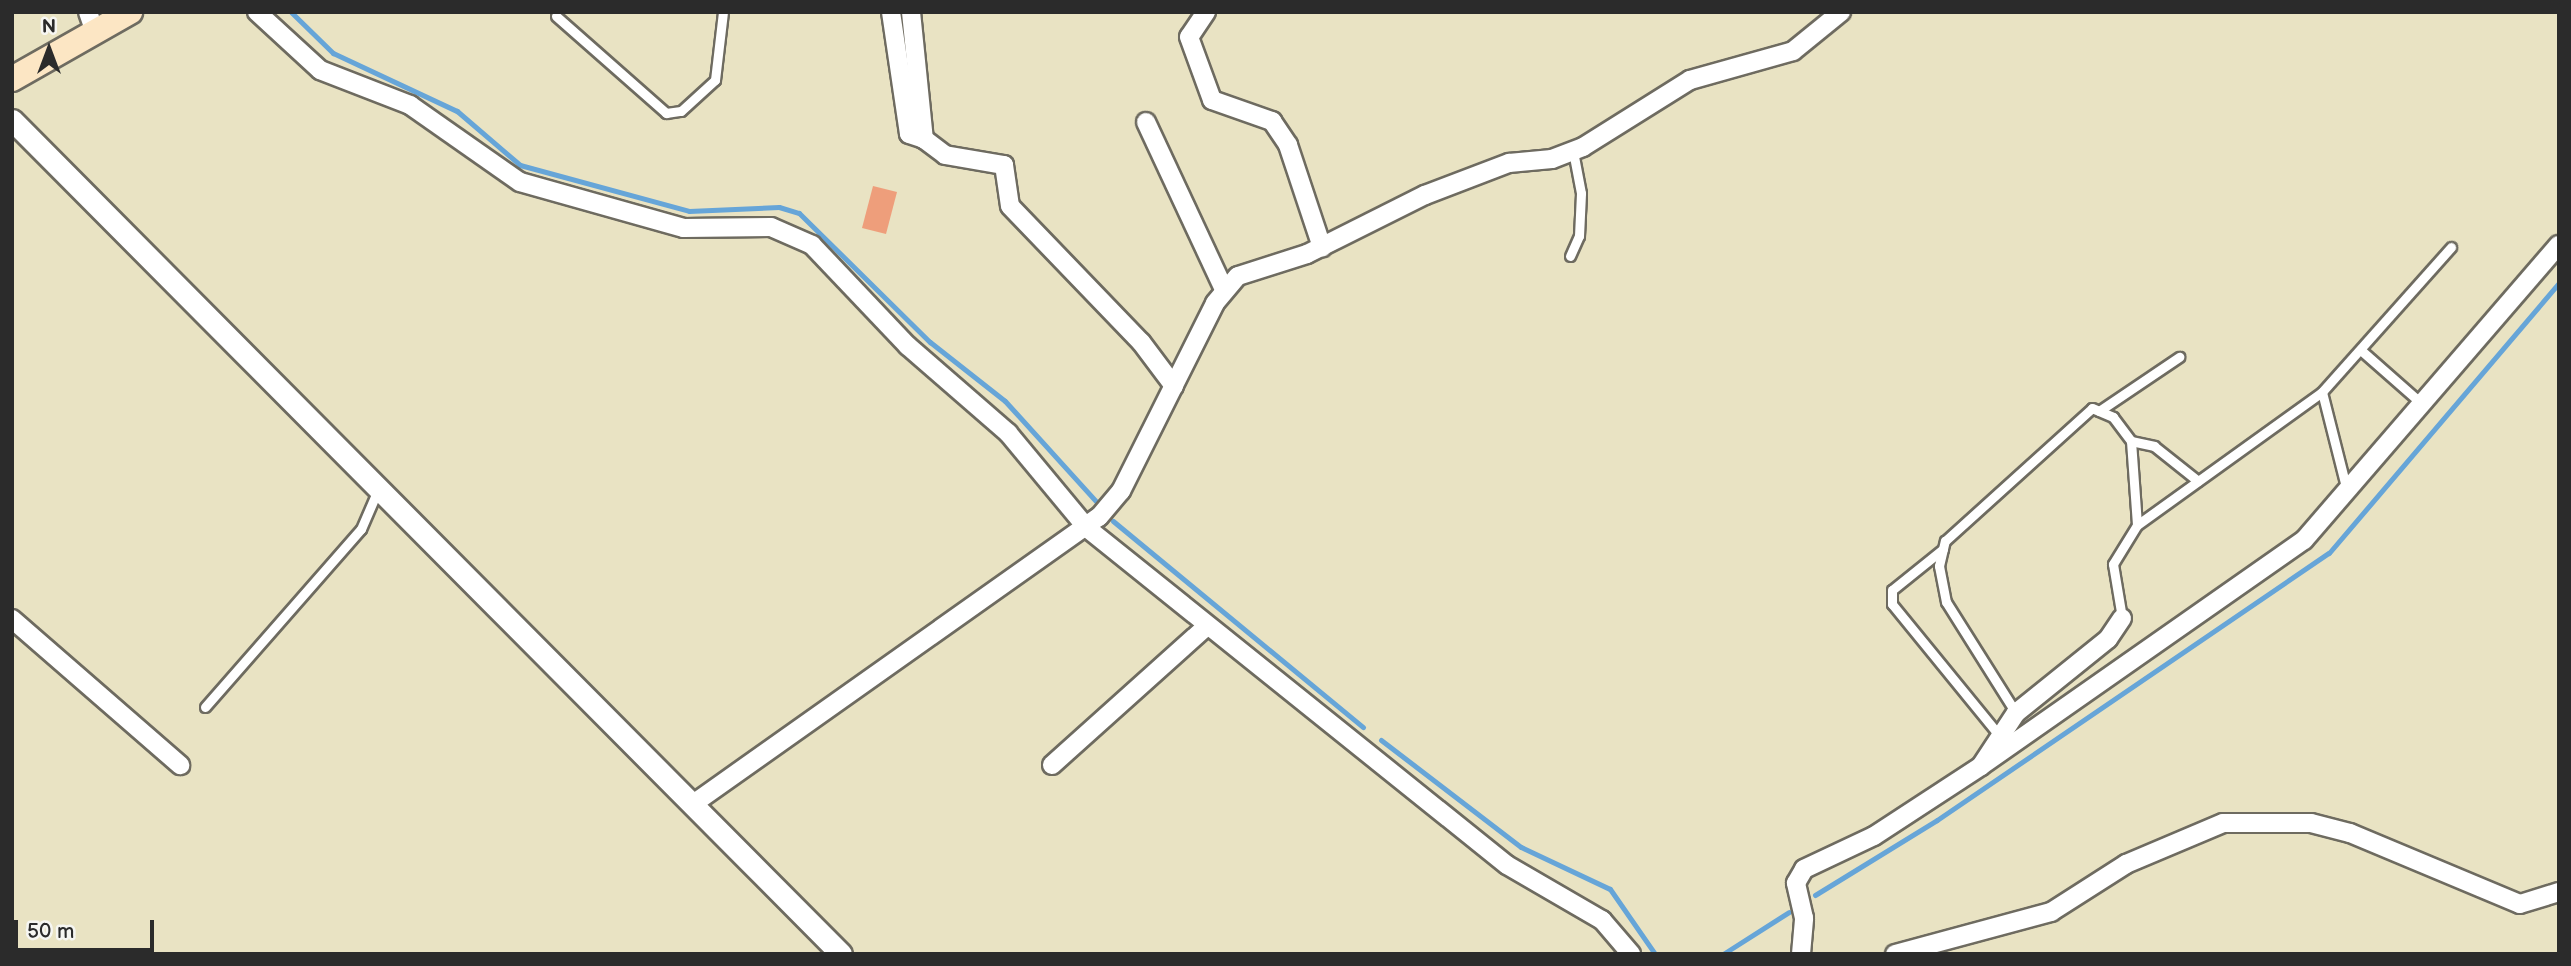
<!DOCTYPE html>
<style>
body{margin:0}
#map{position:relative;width:2571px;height:966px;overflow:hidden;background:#e9e3c3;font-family:"Balsamiq Sans",sans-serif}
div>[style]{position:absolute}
.stream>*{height:5px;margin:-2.5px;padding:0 2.5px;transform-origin:2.5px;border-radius:2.5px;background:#66a5d8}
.building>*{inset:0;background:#ee9e7b}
.roads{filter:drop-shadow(2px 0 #6e6b60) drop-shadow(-2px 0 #6e6b60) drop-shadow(0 2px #6e6b60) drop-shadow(0 -2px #6e6b60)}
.service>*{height:9px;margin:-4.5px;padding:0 4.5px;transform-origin:4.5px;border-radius:4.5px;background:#fff}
.minor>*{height:18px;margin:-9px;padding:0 9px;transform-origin:9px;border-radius:9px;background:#fff}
.tertiary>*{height:21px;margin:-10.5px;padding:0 10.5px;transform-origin:10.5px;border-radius:10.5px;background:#fff}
.secondary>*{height:24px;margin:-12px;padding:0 12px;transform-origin:12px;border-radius:12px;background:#fce6c4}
span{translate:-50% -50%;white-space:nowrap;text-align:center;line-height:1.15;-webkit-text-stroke:7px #f6f6f2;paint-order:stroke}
.frame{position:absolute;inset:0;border:14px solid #2b2b2b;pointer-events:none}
.north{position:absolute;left:14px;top:14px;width:70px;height:70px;-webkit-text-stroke:5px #f6f6f2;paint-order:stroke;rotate:0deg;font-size:19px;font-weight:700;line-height:28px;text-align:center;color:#2b2b2b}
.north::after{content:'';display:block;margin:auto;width:24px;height:32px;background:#2b2b2b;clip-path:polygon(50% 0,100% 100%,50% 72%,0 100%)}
.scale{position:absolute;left:14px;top:920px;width:140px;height:32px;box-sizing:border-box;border:4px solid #2b2b2b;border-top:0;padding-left:9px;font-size:21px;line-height:24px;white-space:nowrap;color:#2b2b2b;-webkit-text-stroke:5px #f6f6f2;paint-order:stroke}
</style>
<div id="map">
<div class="stream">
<i style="left:291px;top:12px;width:59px;rotate:44.3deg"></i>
<i style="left:333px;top:53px;width:137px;rotate:25.1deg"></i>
<i style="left:457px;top:111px;width:83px;rotate:40.6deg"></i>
<i style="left:520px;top:165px;width:175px;rotate:15.2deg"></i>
<i style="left:689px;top:211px;width:90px;rotate:-2.5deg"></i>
<i style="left:779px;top:207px;width:21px;rotate:17deg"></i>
<i style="left:799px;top:213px;width:184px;rotate:44.6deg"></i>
<i style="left:930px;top:342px;width:95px;rotate:38.2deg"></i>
<i style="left:1005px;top:401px;width:144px;rotate:47.8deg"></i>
<i style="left:1113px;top:521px;width:324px;rotate:39.5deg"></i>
<i style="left:1381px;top:740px;width:176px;rotate:37.4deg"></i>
<i style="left:1521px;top:847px;width:98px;rotate:25.3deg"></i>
<i style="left:1610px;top:889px;width:79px;rotate:55.3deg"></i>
<i style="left:1815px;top:895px;width:143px;rotate:-31.6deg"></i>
<i style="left:1937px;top:820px;width:474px;rotate:-34.3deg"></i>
<i style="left:2329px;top:553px;width:355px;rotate:-49.6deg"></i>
<i style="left:1723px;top:954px;width:78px;rotate:-32.5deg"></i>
</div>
<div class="building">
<i style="clip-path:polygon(873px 186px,897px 192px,886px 234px,862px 228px)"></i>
</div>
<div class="roads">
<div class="service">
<i style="left:556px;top:16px;width:147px;rotate:41.4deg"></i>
<i style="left:666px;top:113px;width:15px;rotate:-8deg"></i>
<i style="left:681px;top:111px;width:46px;rotate:-42.4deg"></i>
<i style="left:715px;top:80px;width:68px;rotate:-83.3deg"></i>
<i style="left:1570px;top:256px;width:22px;rotate:-66deg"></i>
<i style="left:1579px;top:236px;width:43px;rotate:-87.3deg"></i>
<i style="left:1581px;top:193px;width:43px;rotate:-100.8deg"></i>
<i style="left:2363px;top:352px;width:79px;rotate:41.4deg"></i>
<i style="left:2322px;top:392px;width:102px;rotate:75.8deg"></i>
<i style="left:2099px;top:411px;width:97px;rotate:-34deg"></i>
<i style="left:2131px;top:441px;width:24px;rotate:12deg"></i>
<i style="left:2154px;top:446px;width:56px;rotate:38.5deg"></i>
<i style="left:2137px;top:525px;width:228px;rotate:-35.7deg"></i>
<i style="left:2322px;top:392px;width:194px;rotate:-48.3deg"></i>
<i style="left:1943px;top:549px;width:65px;rotate:141.2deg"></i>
<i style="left:1892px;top:590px;width:14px;rotate:90deg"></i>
<i style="left:1892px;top:604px;width:168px;rotate:50.8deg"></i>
<i style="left:205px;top:707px;width:237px;rotate:-48.8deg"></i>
<i style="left:361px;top:529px;width:40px;rotate:-66.6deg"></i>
<i style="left:2016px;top:713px;width:131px;rotate:-122.2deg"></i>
<i style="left:1946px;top:602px;width:37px;rotate:-101deg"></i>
<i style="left:1939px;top:566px;width:26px;rotate:-77deg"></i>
<i style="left:1945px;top:541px;width:198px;rotate:-42.1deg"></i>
<i style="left:2092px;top:408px;width:23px;rotate:23deg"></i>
<i style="left:2113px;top:417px;width:30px;rotate:53deg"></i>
<i style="left:2131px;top:441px;width:84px;rotate:85.9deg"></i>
<i style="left:2137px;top:525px;width:46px;rotate:121.6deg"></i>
<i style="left:2113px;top:564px;width:55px;rotate:80.5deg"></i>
</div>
<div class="minor">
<i style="left:88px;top:12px;width:21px;rotate:71deg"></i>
<i style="left:257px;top:12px;width:86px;rotate:42.6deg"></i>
<i style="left:320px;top:70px;width:97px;rotate:21.3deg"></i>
<i style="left:410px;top:105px;width:134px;rotate:35deg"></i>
<i style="left:520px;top:182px;width:170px;rotate:15.7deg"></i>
<i style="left:684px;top:228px;width:87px;rotate:-0.7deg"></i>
<i style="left:771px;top:227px;width:45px;rotate:23.7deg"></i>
<i style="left:812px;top:245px;width:139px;rotate:46.5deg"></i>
<i style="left:908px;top:346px;width:133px;rotate:41deg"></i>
<i style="left:1008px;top:433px;width:124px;rotate:50.3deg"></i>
<i style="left:1087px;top:528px;width:538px;rotate:38.74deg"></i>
<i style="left:1507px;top:865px;width:110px;rotate:30.1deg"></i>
<i style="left:1602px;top:920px;width:45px;rotate:49.5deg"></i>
<i style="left:891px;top:12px;width:123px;rotate:81.6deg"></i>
<i style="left:909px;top:134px;width:16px;rotate:18deg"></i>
<i style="left:911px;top:12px;width:128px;rotate:84.2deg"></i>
<i style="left:924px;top:139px;width:26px;rotate:37deg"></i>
<i style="left:945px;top:155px;width:60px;rotate:9.6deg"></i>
<i style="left:1004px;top:165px;width:41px;rotate:81.7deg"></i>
<i style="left:1010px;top:206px;width:189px;rotate:46.1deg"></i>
<i style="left:1141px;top:342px;width:55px;rotate:53.1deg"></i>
<i style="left:1206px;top:12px;width:30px;rotate:124deg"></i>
<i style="left:1189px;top:37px;width:67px;rotate:69.9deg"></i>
<i style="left:1212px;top:100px;width:64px;rotate:19.3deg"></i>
<i style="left:1272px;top:121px;width:29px;rotate:56deg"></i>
<i style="left:1288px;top:145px;width:108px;rotate:71.6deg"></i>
<i style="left:1146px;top:122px;width:184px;rotate:65deg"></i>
<i style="left:12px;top:619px;width:223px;rotate:41deg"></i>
<i style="left:1052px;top:765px;width:208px;rotate:-41.9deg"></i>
<i style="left:1981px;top:766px;width:394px;rotate:-35deg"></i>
<i style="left:2304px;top:540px;width:390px;rotate:-49.2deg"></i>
<i style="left:693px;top:804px;width:497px;rotate:-35.3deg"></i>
<i style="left:1099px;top:517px;width:34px;rotate:-50deg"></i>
<i style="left:1121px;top:491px;width:210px;rotate:-63.4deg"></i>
<i style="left:1215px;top:303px;width:35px;rotate:-50deg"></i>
<i style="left:1238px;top:276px;width:72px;rotate:-17.7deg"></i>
<i style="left:1307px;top:254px;width:132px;rotate:-26.6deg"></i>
<i style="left:1425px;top:195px;width:90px;rotate:-20.9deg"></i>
<i style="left:1509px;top:163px;width:43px;rotate:-5.3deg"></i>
<i style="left:1552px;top:159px;width:33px;rotate:-21deg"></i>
<i style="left:1583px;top:147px;width:126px;rotate:-32.1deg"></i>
<i style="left:1690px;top:80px;width:107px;rotate:-15.7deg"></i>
<i style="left:1793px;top:51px;width:62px;rotate:-39.1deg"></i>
<i style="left:1801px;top:954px;width:36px;rotate:-85deg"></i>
<i style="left:1804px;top:918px;width:36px;rotate:-103deg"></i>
<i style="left:1796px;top:883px;width:16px;rotate:-60deg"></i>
<i style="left:1804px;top:869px;width:77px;rotate:-25.2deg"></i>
<i style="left:1874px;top:836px;width:128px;rotate:-33.2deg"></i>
<i style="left:1981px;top:766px;width:64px;rotate:-56.6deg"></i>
<i style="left:2016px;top:713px;width:118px;rotate:-38.8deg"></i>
<i style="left:2108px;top:639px;width:25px;rotate:-56deg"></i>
<i style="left:1895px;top:954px;width:162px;rotate:-15.1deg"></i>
<i style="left:2051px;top:912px;width:89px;rotate:-32.6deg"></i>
<i style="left:2126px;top:864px;width:105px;rotate:-22.9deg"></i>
<i style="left:2223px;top:823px;width:88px"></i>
<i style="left:2311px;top:823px;width:40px;rotate:14.4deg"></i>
<i style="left:2350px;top:833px;width:184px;rotate:22.7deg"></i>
<i style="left:2520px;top:904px;width:41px;rotate:-17.1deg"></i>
</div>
<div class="tertiary">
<i style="left:12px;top:120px;width:1176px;rotate:45.17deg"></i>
</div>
<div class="secondary">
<i style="left:12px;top:79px;width:136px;rotate:-29.6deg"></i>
</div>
</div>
<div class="frame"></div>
<div class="north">N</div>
<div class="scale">50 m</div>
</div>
